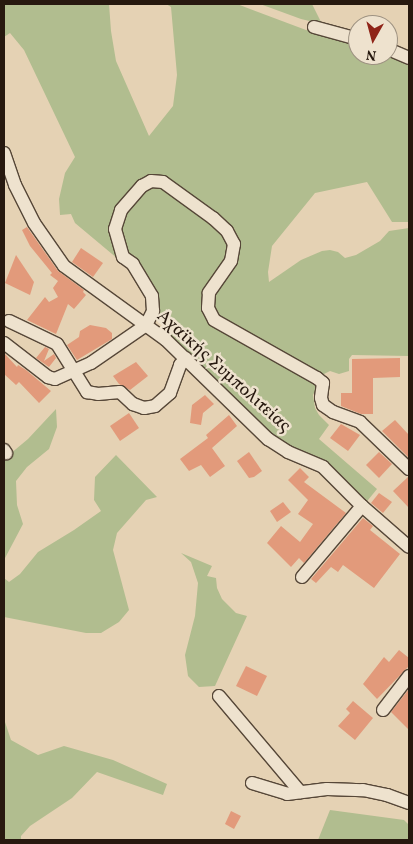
<!DOCTYPE html>
<meta charset="utf-8">
<style>
body{margin:0}
#map{position:relative;width:413px;height:844px;overflow:hidden;background:#e5d2b4;font-family:Vollkorn,serif}
div>[style]{position:absolute}
.green>*{inset:0;background:#b1bd8f}
.building>*{inset:0;background:#e29a7b}
.roads{filter:drop-shadow(1px 0 #564738) drop-shadow(-1px 0 #564738) drop-shadow(0 1px #564738) drop-shadow(0 -1px #564738)}
.minor>*{height:12px;margin:-6px;padding:0 6px;transform-origin:6px;border-radius:6px;background:#eee2ce}
span{translate:-50% -50%;white-space:nowrap;text-align:center;line-height:1.15;-webkit-text-stroke:5px #eee2ce;paint-order:stroke}
.street-label{font-size:18px;color:#27190f}
.frame{position:absolute;inset:0;border:5px solid #27190f;pointer-events:none}
.north{position:absolute;left:348px;top:15px;width:50px;height:50px;box-sizing:border-box;background:#eee2ce;border:1px solid #9e9282;border-radius:50%;rotate:187deg;font-size:14px;font-weight:700;line-height:20px;text-align:center;color:#27190f}
.north::after{content:'';display:block;margin:auto;width:18px;height:22px;background:#8f2418;clip-path:polygon(50% 0,100% 100%,50% 72%,0 100%)}
</style>
<div id="map">
<div class="green">
<i style="clip-path:polygon(4px 4px,109px 4px,111px 31px,116px 61px,149px 136px,173px 106px,177px 75px,171px 7px,166px 4px,237px 4px,306px 30px,358px 41px,358px 55px,388px 55px,409px 60px,409px 222px,392px 222px,367px 182px,315px 193px,272px 246px,268px 272px,269px 282px,301px 260px,322px 251px,330px 250px,338px 252px,345px 258px,356px 255px,380px 241px,389px 231px,409px 228px,409px 356px,352px 355px,349px 359px,349px 371px,339px 374px,330px 371px,322px 375px,231px 324px,204px 306px,319px 383px,313px 395px,315px 408px,319px 415px,329px 425px,319px 439px,377px 489px,364px 505px,283px 445px,176px 341px,163px 326px,156px 295px,134px 255px,124px 264px,75px 223px,71px 214px,60px 215px,59px 199px,65px 173px,75px 157px,24px 50px,10px 33px,4px 37px)"></i>
<i style="clip-path:polygon(260px 4px,312px 4px,322px 24px,301px 19px)"></i>
<i style="clip-path:polygon(56px 409px,57px 427px,49px 449px,27px 467px,16px 481px,17px 505px,23px 524px,4px 560px,4px 459px,28px 439px)"></i>
<i style="clip-path:polygon(116px 455px,157px 497px,146px 500px,117px 533px,113px 550px,129px 610px,119px 622px,101px 633px,86px 633px,4px 617px,4px 578px,9px 582px,20px 574px,38px 552px,74px 530px,101px 511px,94px 500px,95px 477px)"></i>
<i style="clip-path:polygon(181px 553px,212px 566px,207px 576px,216px 578px,217px 588px,222px 599px,236px 613px,247px 616px,215px 686px,199px 687px,188px 676px,185px 655px,195px 616px,198px 583px,191px 562px)"></i>
<i style="clip-path:polygon(4px 719px,11px 740px,38px 755px,64px 746px,113px 760px,167px 784px,163px 795px,97px 772px,72px 798px,30px 826px,21px 836px,21px 840px,4px 840px)"></i>
<i style="clip-path:polygon(330px 810px,404px 820px,409px 825px,409px 840px,318px 840px)"></i>
</div>
<div class="building">
<i style="clip-path:polygon(27px 227px,58px 271px,84px 290px,83px 292px,86px 295px,74px 309px,68px 304px,56px 334px,27px 320px,45px 297px,49px 302px,58px 297px,53px 288px,58px 281px,50px 275px,52px 273px,30px 246px,22px 230px)"></i>
<i style="clip-path:polygon(81px 248px,103px 263px,93px 277px,72px 262px)"></i>
<i style="clip-path:polygon(16px 255px,34px 282px,30px 295px,5px 283px)"></i>
<i style="clip-path:polygon(90px 325px,106px 328px,112px 333px,112px 339px,77px 360px,67px 345px,79px 337px,80px 331px)"></i>
<i style="clip-path:polygon(45px 347px,49px 349px,44px 361px,54px 354px,56px 358px,49px 367px,36px 358px)"></i>
<i style="clip-path:polygon(4px 353px,17px 367px,18px 365px,26px 370px,51px 391px,39px 403px,19px 382px,16px 385px,4px 374px)"></i>
<i style="clip-path:polygon(400px 358px,400px 377px,373px 378px,373px 414px,361px 414px,341px 406px,341px 393px,352px 393px,352px 359px)"></i>
<i style="clip-path:polygon(136px 362px,148px 376px,130px 390px,119px 384px,113px 376px)"></i>
<i style="clip-path:polygon(205px 395px,214px 404px,203px 413px,201px 425px,190px 423px,192px 405px)"></i>
<i style="clip-path:polygon(129px 413px,139px 428px,120px 441px,110px 426px)"></i>
<i style="clip-path:polygon(229px 415px,237px 426px,212px 448px,225px 466px,210px 477px,201px 465px,189px 471px,180px 459px,208px 438px,206px 435px)"></i>
<i style="clip-path:polygon(395px 420px,409px 435px,409px 458px,382px 431px)"></i>
<i style="clip-path:polygon(341px 424px,360px 435px,348px 451px,330px 438px)"></i>
<i style="clip-path:polygon(249px 452px,262px 471px,254px 477px,249px 478px,237px 461px)"></i>
<i style="clip-path:polygon(379px 452px,392px 464px,379px 478px,366px 465px)"></i>
<i style="clip-path:polygon(300px 468px,309px 477px,304px 482px,346px 513px,304px 563px,299px 558px,291px 567px,267px 543px,281px 526px,300px 542px,313px 524px,298px 514px,308px 500px,288px 480px)"></i>
<i style="clip-path:polygon(408px 477px,409px 477px,409px 508px,393px 491px)"></i>
<i style="clip-path:polygon(379px 493px,392px 502px,383px 513px,371px 503px)"></i>
<i style="clip-path:polygon(283px 502px,291px 512px,277px 522px,270px 511px)"></i>
<i style="clip-path:polygon(363px 518px,373px 526px,370px 530px,400px 554px,374px 588px,343px 565px,338px 572px,331px 567px,316px 583px,311px 579px)"></i>
<i style="clip-path:polygon(399px 650px,409px 658px,409px 666px,377px 699px,363px 684px,384px 657px,389px 662px)"></i>
<i style="clip-path:polygon(246px 666px,267px 676px,257px 696px,236px 686px)"></i>
<i style="clip-path:polygon(409px 689px,409px 730px,391px 712px)"></i>
<i style="clip-path:polygon(353px 701px,373px 718px,355px 740px,338px 726px,350px 713px,346px 709px)"></i>
<i style="clip-path:polygon(231px 811px,241px 816px,234px 829px,225px 824px)"></i>
</div>
<div class="roads">
<div class="minor">
<i style="left:314px;top:27px;width:46px;rotate:15.3deg"></i>
<i style="left:388px;top:49px;width:23px;rotate:23deg"></i>
<i style="left:4px;top:153px;width:34px;rotate:71deg"></i>
<i style="left:15px;top:185px;width:42px;rotate:63.4deg"></i>
<i style="left:34px;top:223px;width:52px;rotate:55.1deg"></i>
<i style="left:64px;top:266px;width:125px;rotate:35.9deg"></i>
<i style="left:165px;top:339px;width:144px;rotate:44.2deg"></i>
<i style="left:268px;top:439px;width:24px;rotate:33deg"></i>
<i style="left:288px;top:452px;width:38px;rotate:23deg"></i>
<i style="left:323px;top:467px;width:55px;rotate:45deg"></i>
<i style="left:362px;top:506px;width:62px;rotate:41.1deg"></i>
<i style="left:9px;top:321px;width:53px;rotate:25.6deg"></i>
<i style="left:57px;top:344px;width:57px;rotate:58deg"></i>
<i style="left:87px;top:392px;width:11px;rotate:10deg"></i>
<i style="left:98px;top:394px;width:22px;rotate:-5deg"></i>
<i style="left:120px;top:392px;width:18px;rotate:43deg"></i>
<i style="left:133px;top:404px;width:12px;rotate:20deg"></i>
<i style="left:144px;top:408px;width:11px;rotate:-10deg"></i>
<i style="left:155px;top:406px;width:20px;rotate:-41deg"></i>
<i style="left:170px;top:393px;width:30px;rotate:-70deg"></i>
<i style="left:180px;top:365px;width:9px;rotate:-49deg"></i>
<i style="left:4px;top:343px;width:56px;rotate:37.7deg"></i>
<i style="left:48px;top:377px;width:7px;rotate:16deg"></i>
<i style="left:55px;top:379px;width:39px;rotate:-24deg"></i>
<i style="left:91px;top:363px;width:67px;rotate:-34.6deg"></i>
<i style="left:146px;top:325px;width:16px;rotate:-63deg"></i>
<i style="left:153px;top:311px;width:15px;rotate:-94deg"></i>
<i style="left:152px;top:296px;width:37px;rotate:-121deg"></i>
<i style="left:133px;top:264px;width:12px;rotate:-145deg"></i>
<i style="left:123px;top:257px;width:29px;rotate:-106deg"></i>
<i style="left:115px;top:229px;width:20px;rotate:-72deg"></i>
<i style="left:121px;top:210px;width:32px;rotate:-49deg"></i>
<i style="left:142px;top:186px;width:10px;rotate:-29deg"></i>
<i style="left:151px;top:181px;width:12px;rotate:5deg"></i>
<i style="left:163px;top:182px;width:62px;rotate:35.8deg"></i>
<i style="left:213px;top:218px;width:19px;rotate:43deg"></i>
<i style="left:227px;top:231px;width:15px;rotate:62deg"></i>
<i style="left:234px;top:244px;width:17px;rotate:100deg"></i>
<i style="left:231px;top:261px;width:39px;rotate:125deg"></i>
<i style="left:209px;top:293px;width:15px;rotate:94deg"></i>
<i style="left:208px;top:308px;width:13px;rotate:63deg"></i>
<i style="left:214px;top:320px;width:118px;rotate:29.4deg"></i>
<i style="left:317px;top:378px;width:8px;rotate:40deg"></i>
<i style="left:323px;top:383px;width:15px;rotate:98deg"></i>
<i style="left:321px;top:398px;width:7px;rotate:74deg"></i>
<i style="left:323px;top:405px;width:12px;rotate:35deg"></i>
<i style="left:333px;top:412px;width:29px;rotate:20deg"></i>
<i style="left:360px;top:422px;width:68px;rotate:43.8deg"></i>
<i style="left:4px;top:450px;width:4px;rotate:56deg"></i>
<i style="left:302px;top:577px;width:93px;rotate:-49.8deg"></i>
<i style="left:219px;top:696px;width:126px;rotate:49.8deg"></i>
<i style="left:383px;top:710px;width:43px;rotate:-52.6deg"></i>
<i style="left:252px;top:783px;width:37px;rotate:17deg"></i>
<i style="left:287px;top:794px;width:40px;rotate:-7.1deg"></i>
<i style="left:327px;top:789px;width:36px;rotate:2deg"></i>
<i style="left:363px;top:790px;width:25px;rotate:12deg"></i>
<i style="left:387px;top:795px;width:23px;rotate:20deg"></i>
</div>
</div>
<div class="street-label">
<span style="left:223px;top:372px;rotate:42deg">Αχαϊκής Συμπολιτείας</span>
</div>
<div class="frame"></div>
<div class="north">N</div>
</div>
